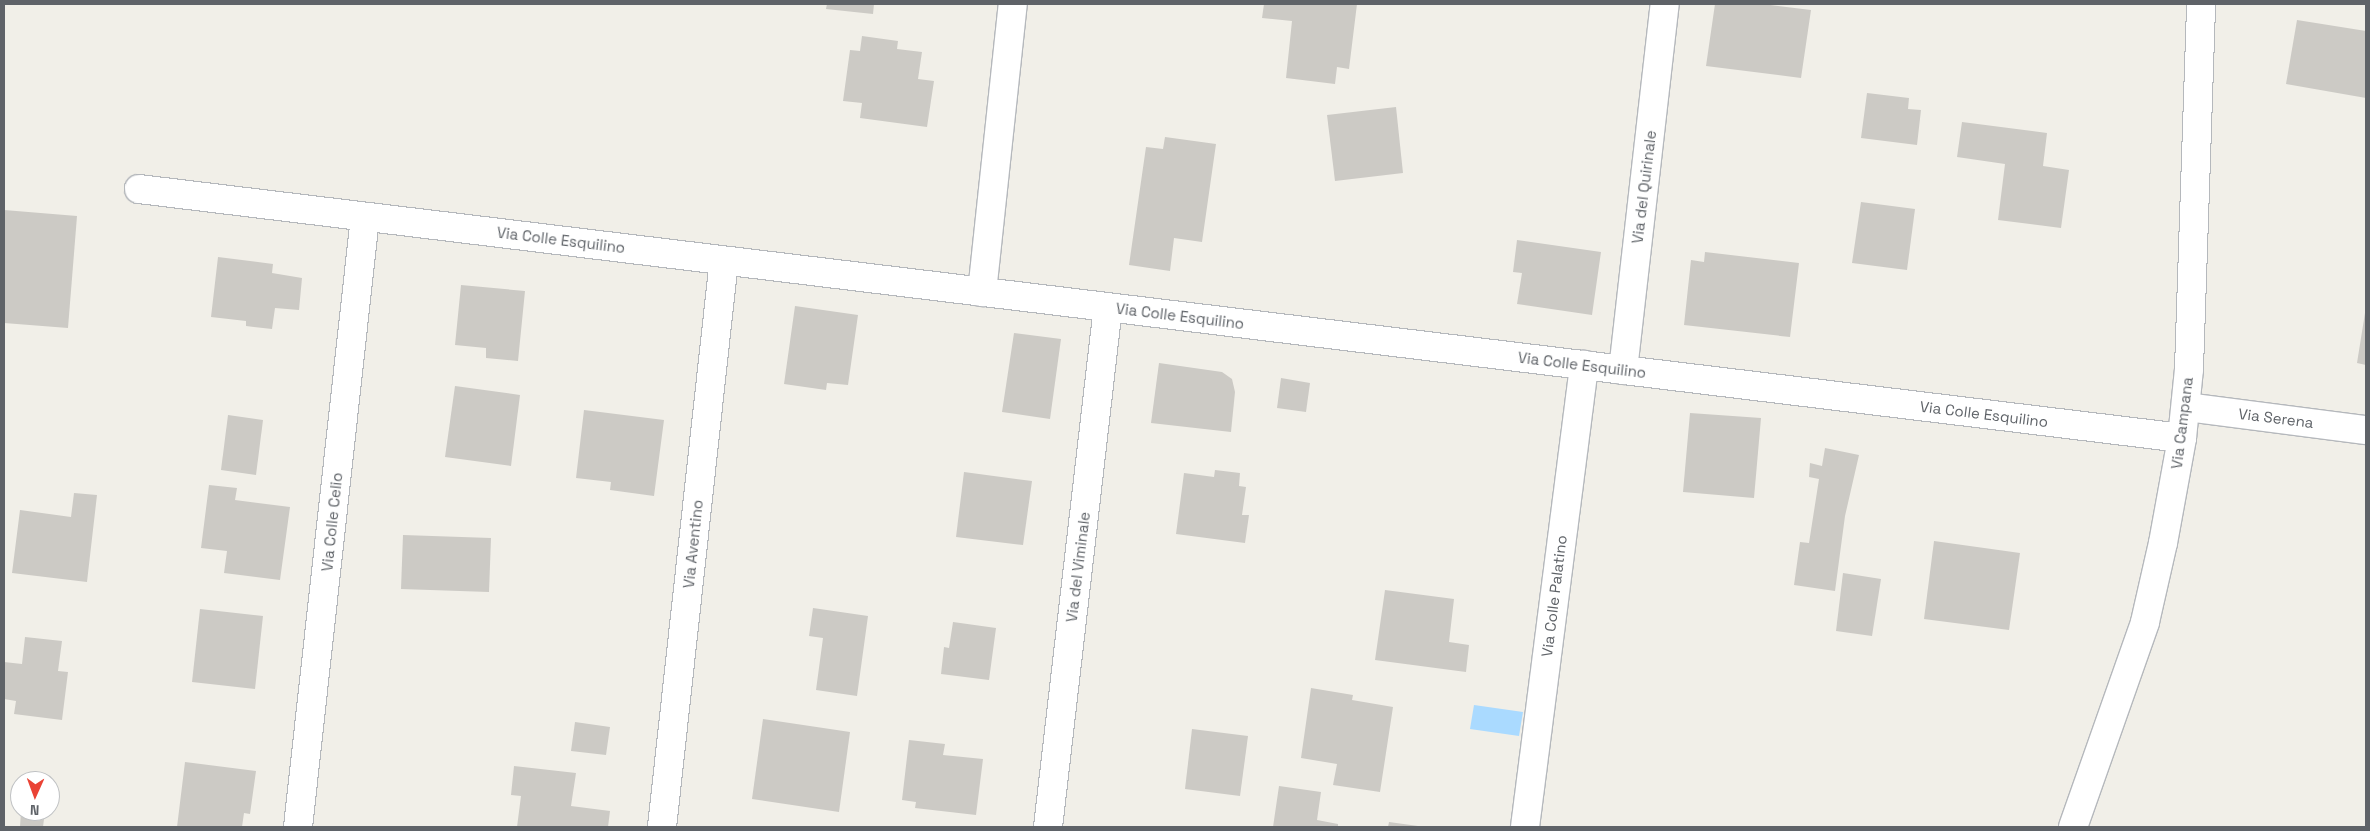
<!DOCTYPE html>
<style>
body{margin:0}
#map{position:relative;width:2370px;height:831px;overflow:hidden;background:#f1efe8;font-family:"Space Grotesk",sans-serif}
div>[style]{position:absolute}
.water>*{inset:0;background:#aadaff}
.building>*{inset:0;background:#cccac5}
.roads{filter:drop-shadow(1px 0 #b5b8bc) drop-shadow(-1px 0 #b5b8bc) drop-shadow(0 1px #b5b8bc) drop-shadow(0 -1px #b5b8bc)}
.minor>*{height:28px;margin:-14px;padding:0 14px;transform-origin:14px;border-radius:14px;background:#fff}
span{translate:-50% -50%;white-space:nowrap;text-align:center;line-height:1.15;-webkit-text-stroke:5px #fff;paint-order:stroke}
.street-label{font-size:15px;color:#5f6368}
.frame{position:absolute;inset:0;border:5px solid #5f6368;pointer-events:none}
.north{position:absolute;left:10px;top:771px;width:50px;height:50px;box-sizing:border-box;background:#fff;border:1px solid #bfc1c3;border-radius:50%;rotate:182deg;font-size:14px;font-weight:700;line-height:20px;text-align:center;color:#5f6368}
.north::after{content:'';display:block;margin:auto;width:18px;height:22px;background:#ea4335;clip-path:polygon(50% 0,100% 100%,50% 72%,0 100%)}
</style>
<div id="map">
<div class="water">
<i style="clip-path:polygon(1474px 705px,1523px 712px,1519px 736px,1470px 729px)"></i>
</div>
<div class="building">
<i style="clip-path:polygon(827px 4px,874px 4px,873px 14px,826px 9px)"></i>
<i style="clip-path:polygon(1264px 4px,1357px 4px,1349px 69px,1337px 67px,1335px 84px,1286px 78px,1292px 21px,1262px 18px)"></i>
<i style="clip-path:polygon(1715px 4px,1763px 4px,1811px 10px,1801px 78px,1706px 66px)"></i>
<i style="clip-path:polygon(2297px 20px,2366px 31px,2366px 98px,2286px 84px)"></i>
<i style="clip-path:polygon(862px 36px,898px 41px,897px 49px,922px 52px,918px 79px,934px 81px,927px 127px,860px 118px,862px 103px,843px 101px,850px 50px,860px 51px)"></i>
<i style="clip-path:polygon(1867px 93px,1909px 98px,1908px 109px,1921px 110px,1917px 145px,1861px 138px)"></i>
<i style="clip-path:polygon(1396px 107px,1403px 173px,1335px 181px,1327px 115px)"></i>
<i style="clip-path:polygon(1962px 122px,2047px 133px,2043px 166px,2069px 170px,2061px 228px,1998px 220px,2005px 164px,1957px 157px)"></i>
<i style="clip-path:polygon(1165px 137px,1216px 144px,1202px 242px,1174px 238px,1170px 271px,1129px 265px,1146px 147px,1163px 149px)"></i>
<i style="clip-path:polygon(1861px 202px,1915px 209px,1907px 270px,1852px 263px)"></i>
<i style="clip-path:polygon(4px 210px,77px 216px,68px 328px,4px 323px)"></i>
<i style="clip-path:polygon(1517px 240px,1601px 252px,1592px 315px,1517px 304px,1522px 273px,1513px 272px)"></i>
<i style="clip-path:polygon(1705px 252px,1799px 263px,1790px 337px,1684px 325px,1691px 260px,1704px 262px)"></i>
<i style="clip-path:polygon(218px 257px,273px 264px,272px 273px,302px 278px,299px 310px,275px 308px,272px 329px,246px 326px,246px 321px,211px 317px)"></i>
<i style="clip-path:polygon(461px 285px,525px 291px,518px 361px,486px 358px,486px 348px,455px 345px)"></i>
<i style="clip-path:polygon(795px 306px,858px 315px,848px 385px,827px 383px,826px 390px,784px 384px)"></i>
<i style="clip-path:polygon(2365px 313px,2366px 313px,2366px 365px,2357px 363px)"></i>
<i style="clip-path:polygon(1014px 333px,1061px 339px,1050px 419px,1002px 412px)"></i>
<i style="clip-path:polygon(1159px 363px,1222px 372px,1232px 379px,1235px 392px,1231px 432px,1151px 423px)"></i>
<i style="clip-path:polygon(1281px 378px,1310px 383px,1306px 412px,1277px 408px)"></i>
<i style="clip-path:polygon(455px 386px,520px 395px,511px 466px,445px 457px)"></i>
<i style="clip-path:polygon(584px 410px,664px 420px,654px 496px,610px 490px,611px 482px,576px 478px)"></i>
<i style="clip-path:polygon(1690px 413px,1761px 418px,1754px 498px,1683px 492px)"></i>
<i style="clip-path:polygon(228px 415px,263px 420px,256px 475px,221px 470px)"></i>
<i style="clip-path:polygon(1825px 448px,1859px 455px,1845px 516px,1835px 591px,1794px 585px,1800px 542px,1809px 543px,1819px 479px,1809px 477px,1810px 463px,1822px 466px)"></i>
<i style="clip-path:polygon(1215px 470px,1240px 473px,1239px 486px,1246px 487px,1242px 515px,1249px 515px,1245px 543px,1176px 534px,1184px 473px,1214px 477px)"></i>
<i style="clip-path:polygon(964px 472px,1032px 481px,1023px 545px,956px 537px)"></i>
<i style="clip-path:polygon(209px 485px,237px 488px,235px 500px,290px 507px,280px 580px,224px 573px,227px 551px,201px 548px)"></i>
<i style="clip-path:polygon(74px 493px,97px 495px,87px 582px,12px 573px,20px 510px,71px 517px)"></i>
<i style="clip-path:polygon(403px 535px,491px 538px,489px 592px,401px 589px)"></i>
<i style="clip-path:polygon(1934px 541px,2020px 553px,2009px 630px,1924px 619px)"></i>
<i style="clip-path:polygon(1843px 573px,1881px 579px,1872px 636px,1836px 631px)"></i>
<i style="clip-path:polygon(1385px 590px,1454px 599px,1449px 642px,1469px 645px,1466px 672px,1375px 660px)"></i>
<i style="clip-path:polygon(813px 608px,868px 616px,857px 696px,816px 690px,823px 638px,809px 636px)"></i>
<i style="clip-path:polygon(200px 609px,263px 616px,255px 689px,192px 682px)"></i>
<i style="clip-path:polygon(953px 622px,996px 628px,989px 680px,941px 674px,944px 647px,949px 648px)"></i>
<i style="clip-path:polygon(25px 637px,62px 641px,58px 671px,68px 672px,62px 720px,14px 714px,16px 701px,4px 699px,4px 662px,22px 664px)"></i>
<i style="clip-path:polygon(1311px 688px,1353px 695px,1352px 700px,1393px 707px,1380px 792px,1333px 785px,1337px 764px,1301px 758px)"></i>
<i style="clip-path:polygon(763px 719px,850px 732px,839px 812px,752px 799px)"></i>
<i style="clip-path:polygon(575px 722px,610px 727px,606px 755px,571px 751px)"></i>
<i style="clip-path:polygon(1192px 729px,1248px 736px,1240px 796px,1185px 789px)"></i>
<i style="clip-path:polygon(909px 740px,945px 744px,943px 755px,983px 759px,976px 815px,915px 808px,916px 802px,902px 800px)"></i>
<i style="clip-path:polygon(185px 762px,256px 771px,250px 814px,244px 813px,242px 827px,177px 827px)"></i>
<i style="clip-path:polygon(514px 766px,576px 773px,571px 806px,610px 811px,608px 827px,517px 827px,521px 796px,511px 795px)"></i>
<i style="clip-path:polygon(1279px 786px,1321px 792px,1317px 820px,1338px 824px,1338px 827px,1273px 827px)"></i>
<i style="clip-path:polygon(21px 811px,45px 811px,43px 827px,20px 827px)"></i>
<i style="clip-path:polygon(1389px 822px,1418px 826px,1418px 827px,1388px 827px)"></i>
</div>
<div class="roads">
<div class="minor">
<i style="left:139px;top:189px;width:2058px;rotate:6.95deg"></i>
<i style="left:982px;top:292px;width:290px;rotate:-83.9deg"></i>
<i style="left:1623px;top:370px;width:368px;rotate:-83.5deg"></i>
<i style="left:2186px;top:407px;width:181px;rotate:7.3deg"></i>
<i style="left:298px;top:827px;width:614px;rotate:-83.73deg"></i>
<i style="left:662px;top:827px;width:570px;rotate:-83.76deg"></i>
<i style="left:1048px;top:827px;width:523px;rotate:-83.42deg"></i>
<i style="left:1525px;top:827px;width:466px;rotate:-82.7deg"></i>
<i style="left:2073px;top:827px;width:217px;rotate:-70.6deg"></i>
<i style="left:2145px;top:622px;width:81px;rotate:-77.2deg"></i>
<i style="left:2163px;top:543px;width:107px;rotate:-79.7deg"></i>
<i style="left:2182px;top:438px;width:69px;rotate:-84.2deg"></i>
<i style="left:2189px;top:369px;width:365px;rotate:-88.1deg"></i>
</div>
</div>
<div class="street-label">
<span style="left:1644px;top:187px;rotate:-83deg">Via del Quirinale</span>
<span style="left:561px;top:240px;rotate:7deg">Via Colle Esquilino</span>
<span style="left:1180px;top:316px;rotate:7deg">Via Colle Esquilino</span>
<span style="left:1582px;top:365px;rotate:7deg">Via Colle Esquilino</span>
<span style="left:1984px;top:414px;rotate:7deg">Via Colle Esquilino</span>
<span style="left:2276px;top:418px;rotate:7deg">Via Serena</span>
<span style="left:2182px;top:423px;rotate:-83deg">Via Campana</span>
<span style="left:332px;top:522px;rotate:-84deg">Via Colle Celio</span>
<span style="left:693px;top:544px;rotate:-84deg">Via Aventino</span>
<span style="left:1078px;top:567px;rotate:-83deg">Via del Viminale</span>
<span style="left:1554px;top:596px;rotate:-83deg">Via Colle Palatino</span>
</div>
<div class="frame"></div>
<div class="north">N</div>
</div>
